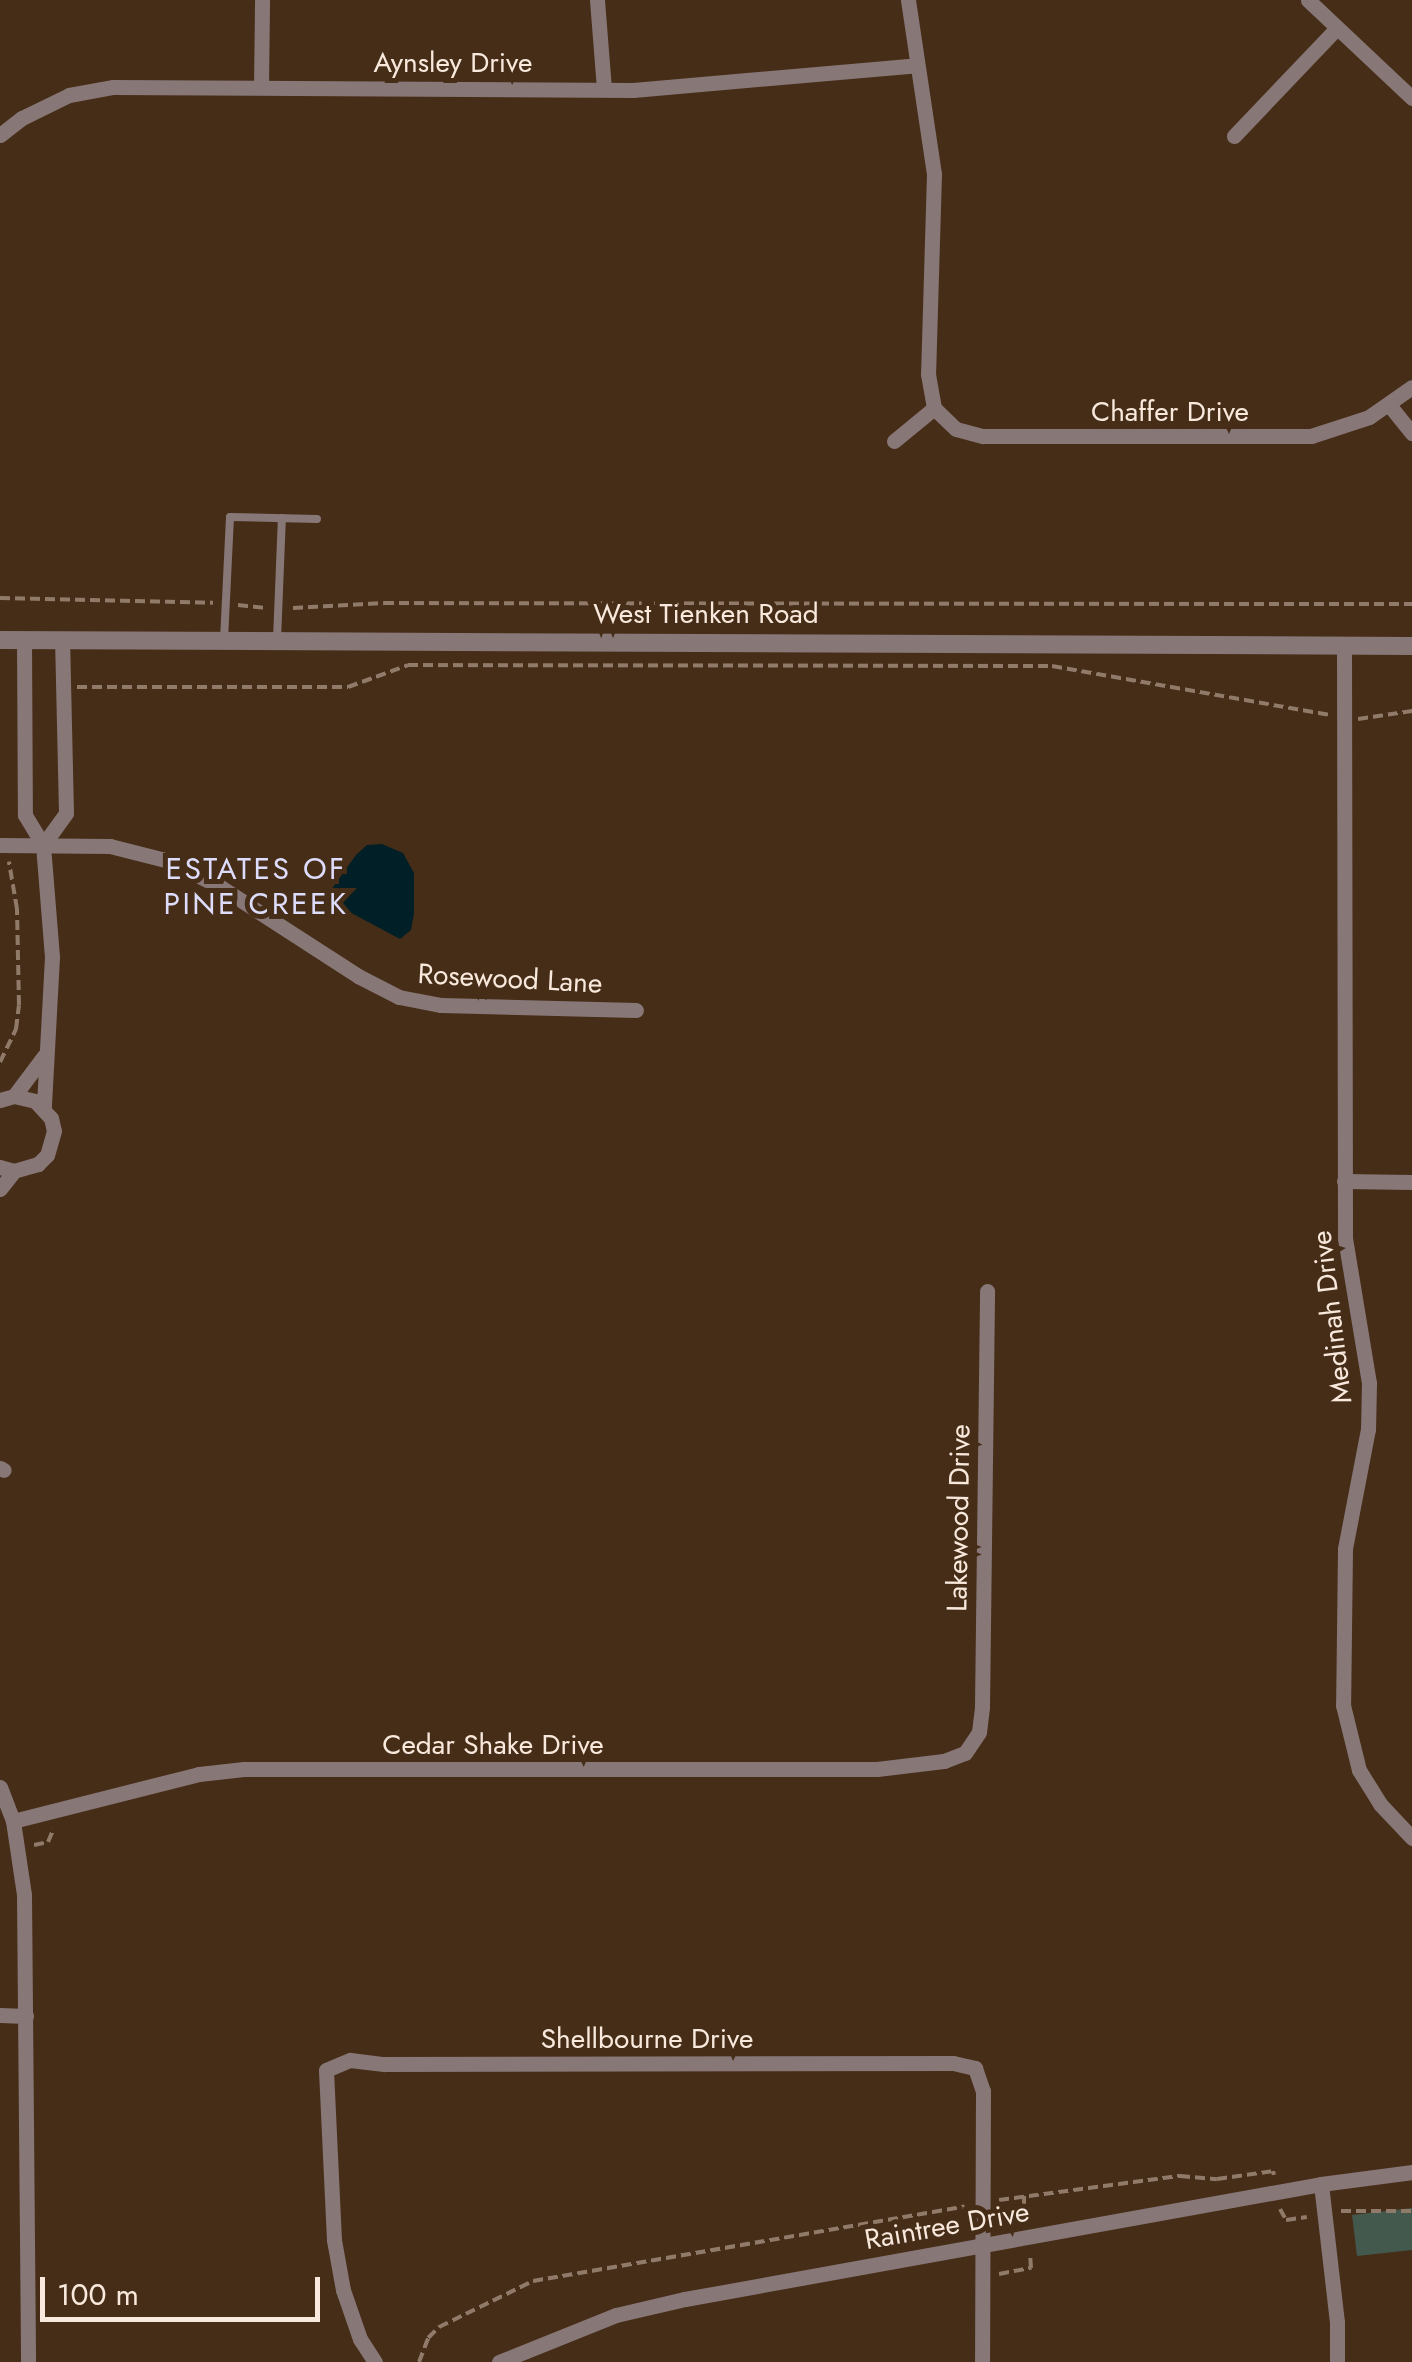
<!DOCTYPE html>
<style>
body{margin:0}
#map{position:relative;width:1412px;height:2362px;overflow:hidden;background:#462d18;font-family:Jost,sans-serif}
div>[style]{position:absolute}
.green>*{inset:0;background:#43594d}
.water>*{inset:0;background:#001f27}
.path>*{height:4px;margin-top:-2px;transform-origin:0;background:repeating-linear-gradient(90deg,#907a69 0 10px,transparent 0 15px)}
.service>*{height:8px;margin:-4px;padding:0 4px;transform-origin:4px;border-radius:4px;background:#877}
.minor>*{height:15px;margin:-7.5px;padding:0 7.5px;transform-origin:7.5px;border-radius:7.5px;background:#877}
.tertiary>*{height:18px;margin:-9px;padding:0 9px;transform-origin:9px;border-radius:9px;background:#877}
span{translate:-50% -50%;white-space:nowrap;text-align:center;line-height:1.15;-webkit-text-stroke:10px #462d18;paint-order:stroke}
.street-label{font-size:28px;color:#f9e9dc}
.neighbourhood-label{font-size:30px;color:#ddddfb;letter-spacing:2.5px}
.scale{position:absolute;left:40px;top:2277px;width:280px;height:45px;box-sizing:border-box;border:5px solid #f9e9dc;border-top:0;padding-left:12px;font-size:30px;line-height:35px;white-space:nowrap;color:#f9e9dc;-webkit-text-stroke:8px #462d18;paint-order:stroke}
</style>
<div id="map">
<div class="green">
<i style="clip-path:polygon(1412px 2208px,1412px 2250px,1357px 2256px,1352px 2215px)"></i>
</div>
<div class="water">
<i style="clip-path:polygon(382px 844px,403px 853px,414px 873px,414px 914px,411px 930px,400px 939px,342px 908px,331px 890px,356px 855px,367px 845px)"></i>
</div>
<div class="path">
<i style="left:0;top:598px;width:213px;rotate:1.3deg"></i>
<i style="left:238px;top:605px;width:30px;rotate:6deg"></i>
<i style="left:293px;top:608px;width:91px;rotate:-3.1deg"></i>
<i style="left:384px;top:603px;width:1028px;rotate:0.06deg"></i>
<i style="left:77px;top:687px;width:271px"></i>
<i style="left:348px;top:687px;width:64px;rotate:-20.1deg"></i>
<i style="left:408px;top:665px;width:644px;rotate:0.09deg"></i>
<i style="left:1052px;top:666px;width:281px;rotate:10deg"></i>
<i style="left:1358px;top:719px;width:55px;rotate:-8.4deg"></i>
<i style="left:0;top:1062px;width:37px;rotate:-64deg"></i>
<i style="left:16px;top:1029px;width:24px;rotate:-83deg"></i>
<i style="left:19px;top:1005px;width:96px;rotate:-91.2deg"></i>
<i style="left:17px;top:909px;width:48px;rotate:-99.7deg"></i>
<i style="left:34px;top:1845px;width:14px;rotate:-12deg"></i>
<i style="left:48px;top:1842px;width:15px;rotate:-67deg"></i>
<i style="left:1024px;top:2196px;width:25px;rotate:90deg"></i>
<i style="left:999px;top:2200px;width:183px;rotate:-7.6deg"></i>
<i style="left:1180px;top:2176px;width:37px;rotate:5deg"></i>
<i style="left:1217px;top:2179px;width:57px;rotate:-8.1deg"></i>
<i style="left:1273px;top:2171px;width:4px;rotate:76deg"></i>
<i style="left:1280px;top:2209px;width:13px;rotate:61deg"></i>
<i style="left:1286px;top:2220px;width:21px;rotate:-8deg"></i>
<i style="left:1341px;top:2211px;width:71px"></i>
<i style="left:999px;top:2274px;width:33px;rotate:-11deg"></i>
<i style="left:1031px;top:2268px;width:13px;rotate:-94deg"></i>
<i style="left:419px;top:2362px;width:26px;rotate:-69deg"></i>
<i style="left:428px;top:2338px;width:16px;rotate:-45deg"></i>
<i style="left:439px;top:2327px;width:105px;rotate:-26.1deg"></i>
<i style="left:533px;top:2281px;width:438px;rotate:-9.8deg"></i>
</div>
<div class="service">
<i style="left:224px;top:640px;width:123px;rotate:-87.2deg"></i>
<i style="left:230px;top:517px;width:87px;rotate:1.3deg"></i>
<i style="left:277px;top:640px;width:122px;rotate:-87.7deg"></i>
</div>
<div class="minor">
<i style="left:597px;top:0;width:89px;rotate:85.5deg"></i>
<i style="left:908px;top:0;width:176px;rotate:81.5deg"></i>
<i style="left:934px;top:174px;width:200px;rotate:91.7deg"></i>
<i style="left:928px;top:374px;width:35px;rotate:80deg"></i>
<i style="left:934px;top:408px;width:30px;rotate:44deg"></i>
<i style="left:956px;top:429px;width:28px;rotate:15deg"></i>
<i style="left:983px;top:436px;width:328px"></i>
<i style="left:1311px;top:436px;width:61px;rotate:-18.1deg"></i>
<i style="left:1369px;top:417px;width:52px;rotate:-34.9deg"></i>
<i style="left:1308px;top:0;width:143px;rotate:43.3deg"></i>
<i style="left:261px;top:87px;width:87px;rotate:-89.3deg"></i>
<i style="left:0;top:135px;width:28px;rotate:-38deg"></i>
<i style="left:22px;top:118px;width:52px;rotate:-26.1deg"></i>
<i style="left:69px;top:95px;width:45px;rotate:-10.3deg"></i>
<i style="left:113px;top:87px;width:520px;rotate:0.33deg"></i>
<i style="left:633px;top:90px;width:285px;rotate:-5deg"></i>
<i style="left:1234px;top:136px;width:148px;rotate:-46.4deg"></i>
<i style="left:1390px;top:406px;width:35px;rotate:51deg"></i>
<i style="left:894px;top:441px;width:52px;rotate:-39.5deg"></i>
<i style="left:24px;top:640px;width:175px;rotate:89.7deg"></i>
<i style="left:25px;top:815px;width:35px;rotate:59deg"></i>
<i style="left:43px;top:845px;width:112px;rotate:85.4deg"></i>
<i style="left:52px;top:957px;width:150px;rotate:93.1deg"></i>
<i style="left:1344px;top:646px;width:592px;rotate:89.9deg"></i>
<i style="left:1345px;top:1238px;width:147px;rotate:80.6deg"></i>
<i style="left:1369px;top:1383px;width:46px;rotate:91.2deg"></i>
<i style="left:1368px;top:1429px;width:122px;rotate:100.9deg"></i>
<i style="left:1345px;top:1549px;width:156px;rotate:90.7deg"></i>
<i style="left:1343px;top:1705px;width:67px;rotate:76.2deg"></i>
<i style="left:1359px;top:1770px;width:40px;rotate:58deg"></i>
<i style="left:1380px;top:1804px;width:47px;rotate:46.7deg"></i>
<i style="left:0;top:845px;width:110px;rotate:0.5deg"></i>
<i style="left:110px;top:846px;width:61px;rotate:14.3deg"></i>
<i style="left:169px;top:861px;width:56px;rotate:26.6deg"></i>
<i style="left:219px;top:886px;width:166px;rotate:32.9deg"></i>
<i style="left:358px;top:976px;width:46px;rotate:27.1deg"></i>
<i style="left:399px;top:997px;width:43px;rotate:10.8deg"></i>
<i style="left:441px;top:1005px;width:195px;rotate:1.5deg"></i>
<i style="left:43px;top:845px;width:39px;rotate:-54deg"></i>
<i style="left:66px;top:813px;width:173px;rotate:-91.3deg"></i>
<i style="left:14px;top:1096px;width:50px;rotate:-53.1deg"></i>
<i style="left:0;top:1100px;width:15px;rotate:-16deg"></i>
<i style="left:14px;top:1096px;width:22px;rotate:13deg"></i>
<i style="left:35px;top:1101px;width:23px;rotate:47deg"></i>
<i style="left:51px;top:1118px;width:13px;rotate:77deg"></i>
<i style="left:54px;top:1131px;width:25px;rotate:106deg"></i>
<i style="left:47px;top:1155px;width:13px;rotate:135deg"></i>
<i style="left:38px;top:1164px;width:25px;rotate:164deg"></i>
<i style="left:14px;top:1171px;width:15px;rotate:-164deg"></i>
<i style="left:1344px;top:1181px;width:68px;rotate:0.8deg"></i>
<i style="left:0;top:1189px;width:23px;rotate:-52deg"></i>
<i style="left:0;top:1468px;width:4px;rotate:27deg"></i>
<i style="left:0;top:1787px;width:36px;rotate:69deg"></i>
<i style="left:13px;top:1821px;width:75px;rotate:81.5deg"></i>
<i style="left:24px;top:1895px;width:467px;rotate:89.5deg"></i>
<i style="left:13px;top:1821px;width:192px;rotate:-14.2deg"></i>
<i style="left:199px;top:1774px;width:45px;rotate:-6.3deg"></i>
<i style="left:244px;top:1769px;width:633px"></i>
<i style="left:877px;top:1769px;width:67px;rotate:-6.8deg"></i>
<i style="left:944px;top:1761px;width:22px;rotate:-21deg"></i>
<i style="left:965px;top:1753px;width:25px;rotate:-56deg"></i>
<i style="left:979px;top:1732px;width:25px;rotate:-83deg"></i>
<i style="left:982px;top:1707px;width:416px;rotate:-89.3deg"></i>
<i style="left:0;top:2015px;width:26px;rotate:2deg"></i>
<i style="left:1321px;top:2184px;width:139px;rotate:83.4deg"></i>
<i style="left:1337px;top:2322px;width:40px;rotate:90deg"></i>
<i style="left:375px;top:2362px;width:27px;rotate:-123deg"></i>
<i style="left:360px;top:2339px;width:52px;rotate:-109.1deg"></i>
<i style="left:343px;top:2290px;width:51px;rotate:-100.2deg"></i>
<i style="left:334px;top:2240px;width:170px;rotate:-92.7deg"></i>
<i style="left:326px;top:2070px;width:26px;rotate:-23deg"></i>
<i style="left:350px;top:2060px;width:34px;rotate:7deg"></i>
<i style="left:384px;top:2064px;width:569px;rotate:-0.1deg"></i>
<i style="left:953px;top:2063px;width:23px;rotate:13deg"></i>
<i style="left:975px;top:2068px;width:24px;rotate:71deg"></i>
<i style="left:983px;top:2091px;width:271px;rotate:90.2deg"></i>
<i style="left:499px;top:2362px;width:126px;rotate:-21.9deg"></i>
<i style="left:616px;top:2315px;width:71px;rotate:-13.1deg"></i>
<i style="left:685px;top:2299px;width:646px;rotate:-10.25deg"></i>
<i style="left:1321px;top:2184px;width:92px;rotate:-7.5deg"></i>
</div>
<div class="tertiary">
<i style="left:0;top:640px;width:1412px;rotate:0.24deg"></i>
</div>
<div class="street-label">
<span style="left:453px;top:63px">Aynsley Drive</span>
<span style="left:1170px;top:412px">Chaffer Drive</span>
<span style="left:706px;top:614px">West Tienken Road</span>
<span style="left:510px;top:979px;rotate:3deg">Rosewood Lane</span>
<span style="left:1332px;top:1317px;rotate:-97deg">Medinah Drive</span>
<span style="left:959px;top:1518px;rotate:-89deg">Lakewood Drive</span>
<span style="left:493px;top:1745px">Cedar Shake Drive</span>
<span style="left:647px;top:2039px">Shellbourne Drive</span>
<span style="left:947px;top:2226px;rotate:-10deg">Raintree Drive</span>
</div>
<div class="neighbourhood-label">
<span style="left:256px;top:886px">ESTATES OF<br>PINE CREEK</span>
</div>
<div class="scale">100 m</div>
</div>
